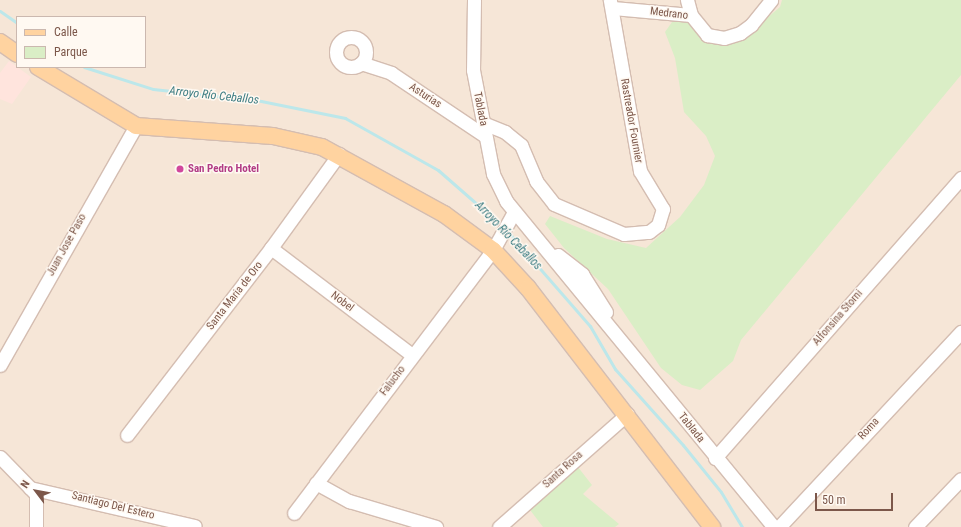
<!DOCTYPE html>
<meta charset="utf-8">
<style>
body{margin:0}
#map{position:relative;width:961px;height:527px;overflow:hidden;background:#fef4ea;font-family:"Roboto Condensed",sans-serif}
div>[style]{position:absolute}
.residential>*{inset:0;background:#f6e6d7}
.commercial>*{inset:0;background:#ffe4dd}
.green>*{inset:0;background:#daeec6}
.stream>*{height:3px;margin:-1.5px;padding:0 1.5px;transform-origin:1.5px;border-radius:1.5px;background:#bce7ea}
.roads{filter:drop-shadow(1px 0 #d4bdb1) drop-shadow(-1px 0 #d4bdb1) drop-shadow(0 1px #d4bdb1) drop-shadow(0 -1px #d4bdb1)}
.minor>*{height:13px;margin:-6.5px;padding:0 6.5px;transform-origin:6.5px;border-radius:6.5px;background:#fff}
.minor>.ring{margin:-6.5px;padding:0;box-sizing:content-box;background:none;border:13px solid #fff;border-radius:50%}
.major>*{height:16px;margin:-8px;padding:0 8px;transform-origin:8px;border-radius:8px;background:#ffd3a0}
.dots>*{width:11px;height:11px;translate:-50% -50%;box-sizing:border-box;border:2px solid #fff9f2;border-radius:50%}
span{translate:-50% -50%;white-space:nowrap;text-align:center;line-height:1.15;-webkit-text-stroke:3px #fff9f2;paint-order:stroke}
.street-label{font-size:11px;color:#7c574a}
.hotel-label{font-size:11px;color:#b23c85;font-weight:700}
.left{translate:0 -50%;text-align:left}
.water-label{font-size:12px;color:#3c7c82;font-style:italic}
.legend{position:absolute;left:16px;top:16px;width:130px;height:52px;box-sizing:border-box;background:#fff9f2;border:1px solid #cbb8af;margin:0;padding:5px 7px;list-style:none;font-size:12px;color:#7c574a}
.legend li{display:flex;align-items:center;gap:8px;height:20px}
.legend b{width:20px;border:1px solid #cbb8af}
.north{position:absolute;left:16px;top:471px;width:40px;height:40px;-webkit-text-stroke:3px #fff9f2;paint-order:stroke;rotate:302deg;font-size:11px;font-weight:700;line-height:16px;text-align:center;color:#7c574a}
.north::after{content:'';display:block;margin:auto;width:14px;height:18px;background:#7c574a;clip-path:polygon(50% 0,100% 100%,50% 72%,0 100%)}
.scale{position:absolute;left:815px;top:493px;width:78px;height:18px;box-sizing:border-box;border:2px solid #7c574a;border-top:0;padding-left:5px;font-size:12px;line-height:14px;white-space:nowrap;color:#7c574a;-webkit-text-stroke:3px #fff9f2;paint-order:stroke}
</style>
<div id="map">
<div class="residential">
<i style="clip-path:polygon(evenodd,0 0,961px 0,961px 527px,0 527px,0 0,17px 17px,145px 17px,145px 67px,17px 67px,17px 17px)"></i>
</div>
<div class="commercial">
<i style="clip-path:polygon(9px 61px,31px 77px,12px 104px,0 99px,0 73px)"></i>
</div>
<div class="green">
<i style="clip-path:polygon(782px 0,961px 0,961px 75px,741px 340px,733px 361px,700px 390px,682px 385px,661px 368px,608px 289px,564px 248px,545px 224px,550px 216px,607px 239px,646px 248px,680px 217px,704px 185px,715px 156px,706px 136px,684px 112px,675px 58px,665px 32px,672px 22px,688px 22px,708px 42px,727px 45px,754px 29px,780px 7px)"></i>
<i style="clip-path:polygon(574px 462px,592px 485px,583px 494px,619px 524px,615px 527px,543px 527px,527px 506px)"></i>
</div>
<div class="stream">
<i style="left:0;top:11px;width:21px;rotate:35deg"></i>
<i style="left:84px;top:67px;width:72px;rotate:17.7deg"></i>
<i style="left:153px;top:89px;width:109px;rotate:6.3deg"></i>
<i style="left:261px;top:101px;width:86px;rotate:11.4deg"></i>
<i style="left:345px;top:118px;width:107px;rotate:29.2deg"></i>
<i style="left:438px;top:170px;width:86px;rotate:41.2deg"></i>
<i style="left:508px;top:232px;width:125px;rotate:48.9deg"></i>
<i style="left:590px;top:326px;width:50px;rotate:59.8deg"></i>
<i style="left:615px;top:369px;width:102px;rotate:48.2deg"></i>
<i style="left:683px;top:445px;width:60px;rotate:51deg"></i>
<i style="left:721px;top:492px;width:41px;rotate:59deg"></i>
</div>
<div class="roads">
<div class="minor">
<i style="left:474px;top:0;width:70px;rotate:90.8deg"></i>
<i style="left:473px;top:70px;width:106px;rotate:79.1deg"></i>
<i style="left:493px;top:174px;width:30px;rotate:64deg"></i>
<i style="left:506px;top:201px;width:422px;rotate:50.6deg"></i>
<i style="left:687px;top:0;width:16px;rotate:75deg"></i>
<i style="left:613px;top:8px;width:78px;rotate:5.1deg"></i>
<i style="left:691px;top:15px;width:26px;rotate:51deg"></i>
<i style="left:707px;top:35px;width:17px;rotate:10deg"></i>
<i style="left:724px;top:38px;width:17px;rotate:-17deg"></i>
<i style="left:740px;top:33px;width:14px;rotate:-36deg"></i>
<i style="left:751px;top:25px;width:32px;rotate:-51deg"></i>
<i class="ring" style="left:336px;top:37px;width:17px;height:17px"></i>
<i style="left:361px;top:63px;width:32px;rotate:18deg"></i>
<i style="left:391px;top:73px;width:113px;rotate:33.8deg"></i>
<i style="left:483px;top:123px;width:24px;rotate:22deg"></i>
<i style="left:505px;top:132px;width:21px;rotate:39deg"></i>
<i style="left:521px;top:145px;width:39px;rotate:67deg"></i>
<i style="left:536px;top:181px;width:29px;rotate:52deg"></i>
<i style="left:554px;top:204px;width:76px;rotate:23.2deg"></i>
<i style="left:624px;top:234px;width:25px;rotate:-5deg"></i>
<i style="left:649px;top:232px;width:11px;rotate:-38deg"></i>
<i style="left:658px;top:225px;width:17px;rotate:-73deg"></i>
<i style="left:663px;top:209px;width:44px;rotate:-121.2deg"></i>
<i style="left:640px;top:171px;width:174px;rotate:-100deg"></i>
<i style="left:271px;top:248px;width:177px;rotate:37.2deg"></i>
<i style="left:558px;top:255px;width:31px;rotate:38deg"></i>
<i style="left:582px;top:274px;width:45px;rotate:57.7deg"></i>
<i style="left:0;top:365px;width:275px;rotate:-60.4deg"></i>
<i style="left:127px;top:435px;width:236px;rotate:-52.4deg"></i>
<i style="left:271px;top:248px;width:116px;rotate:-54.1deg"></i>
<i style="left:0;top:457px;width:52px;rotate:45.8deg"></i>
<i style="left:36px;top:494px;width:33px;rotate:90deg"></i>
<i style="left:715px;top:458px;width:373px;rotate:-48.7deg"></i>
<i style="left:316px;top:483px;width:38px;rotate:29deg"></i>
<i style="left:349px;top:501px;width:91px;rotate:16.6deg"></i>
<i style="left:30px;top:488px;width:169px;rotate:13deg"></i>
<i style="left:294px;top:513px;width:330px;rotate:-52.9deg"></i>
<i style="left:493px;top:250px;width:43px;rotate:-61.1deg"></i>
<i style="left:499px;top:527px;width:171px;rotate:-41.4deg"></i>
<i style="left:779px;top:527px;width:267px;rotate:-47deg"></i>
<i style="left:915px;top:527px;width:66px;rotate:-46.2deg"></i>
</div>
<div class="major">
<i style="left:0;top:42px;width:21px;rotate:35deg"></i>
<i style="left:38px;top:67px;width:114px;rotate:31deg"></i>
<i style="left:136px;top:126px;width:137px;rotate:4.2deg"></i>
<i style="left:273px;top:136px;width:50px;rotate:12.7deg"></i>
<i style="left:322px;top:147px;width:139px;rotate:28.8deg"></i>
<i style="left:444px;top:214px;width:61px;rotate:36.3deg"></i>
<i style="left:493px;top:250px;width:52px;rotate:47.4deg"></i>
<i style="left:528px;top:288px;width:302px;rotate:52.4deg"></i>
</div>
</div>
<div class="dots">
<i style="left:180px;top:169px;background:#d1479c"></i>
</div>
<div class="street-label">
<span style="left:669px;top:14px;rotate:7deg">Medrano</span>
<span style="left:425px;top:96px;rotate:33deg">Asturias</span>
<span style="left:480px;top:109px;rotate:79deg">Tablada</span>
<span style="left:631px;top:121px;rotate:80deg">Rastreador Fournier</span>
<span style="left:67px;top:245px;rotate:-61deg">Juan Jose Paso</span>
<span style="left:235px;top:296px;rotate:-52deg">Santa Maria de Oro</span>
<span style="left:342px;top:302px;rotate:37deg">Nobel</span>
<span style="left:838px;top:318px;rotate:-49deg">Alfonsina Storni</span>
<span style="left:393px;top:381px;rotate:-53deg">Falucho</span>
<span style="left:691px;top:428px;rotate:51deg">Tablada</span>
<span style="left:869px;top:429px;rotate:-47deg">Roma</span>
<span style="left:563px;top:470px;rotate:-42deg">Santa Rosa</span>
<span style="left:113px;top:506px;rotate:14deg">Santiago Del Estero</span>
</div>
<div class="hotel-label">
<span class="left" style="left:188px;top:169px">San Pedro Hotel</span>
</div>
<div class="water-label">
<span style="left:214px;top:96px;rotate:6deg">Arroyo Río Ceballos</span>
<span style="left:508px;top:236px;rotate:46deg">Arroyo Río Ceballos</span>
</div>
<ul class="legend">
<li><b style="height:5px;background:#ffd3a0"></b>Calle</li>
<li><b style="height:11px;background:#daeec6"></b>Parque</li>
</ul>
<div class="north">N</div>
<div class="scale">50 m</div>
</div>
